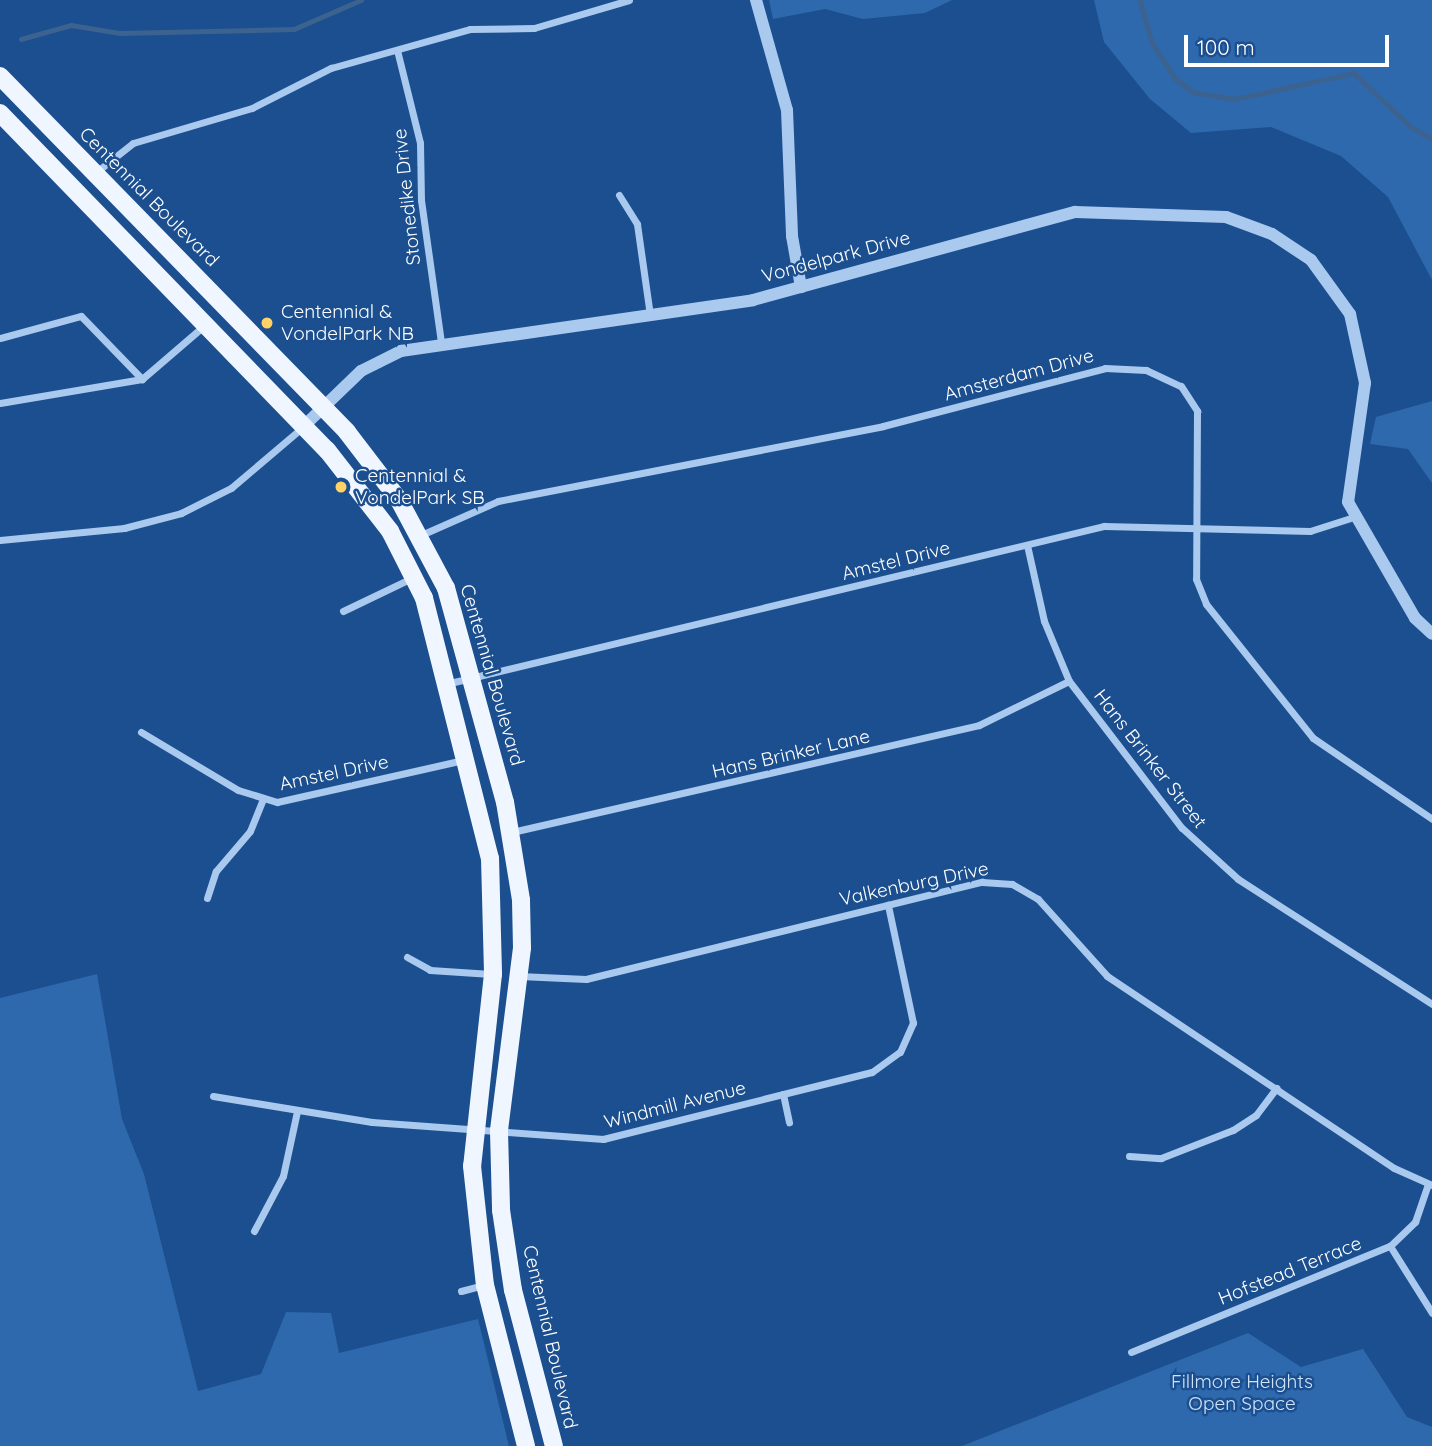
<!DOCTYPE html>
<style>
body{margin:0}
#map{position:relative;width:1432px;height:1446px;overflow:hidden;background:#1b4f8f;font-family:Quicksand,sans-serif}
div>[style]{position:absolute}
.green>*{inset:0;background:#2e69ad}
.stream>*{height:4.5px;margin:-2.25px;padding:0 2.25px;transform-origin:2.25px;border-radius:2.25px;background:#3c6290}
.minor>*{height:7px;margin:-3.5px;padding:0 3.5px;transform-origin:3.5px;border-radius:3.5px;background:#a9c9ee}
.tertiary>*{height:12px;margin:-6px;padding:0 6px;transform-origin:6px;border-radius:6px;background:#a9c9ee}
.primary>*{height:18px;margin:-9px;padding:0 9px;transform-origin:9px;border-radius:9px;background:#f0f6ff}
.dots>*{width:19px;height:19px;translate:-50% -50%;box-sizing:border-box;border:4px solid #1b4f8f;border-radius:50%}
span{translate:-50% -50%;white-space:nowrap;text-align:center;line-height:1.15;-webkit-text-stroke:5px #1b4f8f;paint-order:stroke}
.street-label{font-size:19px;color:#fff}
.poi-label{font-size:19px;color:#fff}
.left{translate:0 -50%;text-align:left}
.park-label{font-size:19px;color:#cfe3fa}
.scale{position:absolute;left:1184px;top:35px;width:205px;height:32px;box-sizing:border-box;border:4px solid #fff;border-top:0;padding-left:9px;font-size:21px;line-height:24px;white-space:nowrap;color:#fff;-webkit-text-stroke:5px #1b4f8f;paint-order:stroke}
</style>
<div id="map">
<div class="green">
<i style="clip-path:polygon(769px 0,952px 0,925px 13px,863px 19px,825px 9px,773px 19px)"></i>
<i style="clip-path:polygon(1094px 0,1432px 0,1432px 280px,1388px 197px,1341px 156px,1271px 127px,1191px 133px,1150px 99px,1104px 42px)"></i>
<i style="clip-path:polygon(1432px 401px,1432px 483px,1408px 449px,1370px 444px,1376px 417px)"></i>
<i style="clip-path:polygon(97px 974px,122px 1119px,144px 1174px,198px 1391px,261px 1374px,286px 1312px,331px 1313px,339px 1353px,478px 1319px,509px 1446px,0 1446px,0 998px)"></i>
<i style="clip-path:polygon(1248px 1333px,1301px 1367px,1363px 1349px,1407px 1417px,1432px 1427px,1432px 1446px,962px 1446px)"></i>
</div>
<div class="stream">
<i style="left:1140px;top:0;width:44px;rotate:74.1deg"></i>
<i style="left:1152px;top:42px;width:43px;rotate:57.4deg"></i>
<i style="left:1175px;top:78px;width:23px;rotate:38deg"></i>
<i style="left:1193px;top:92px;width:43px;rotate:9.5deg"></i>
<i style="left:1235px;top:99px;width:122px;rotate:-12.3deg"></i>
<i style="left:1354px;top:73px;width:77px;rotate:43.4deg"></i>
<i style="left:1410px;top:126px;width:26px;rotate:31deg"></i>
<i style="left:21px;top:39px;width:52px;rotate:-15.6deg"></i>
<i style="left:71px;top:25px;width:50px;rotate:9.3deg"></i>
<i style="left:120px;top:33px;width:174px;rotate:-1.3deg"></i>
<i style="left:294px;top:29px;width:73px;rotate:-23.4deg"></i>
</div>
<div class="minor">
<i style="left:397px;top:50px;width:96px;rotate:76.1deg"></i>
<i style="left:420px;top:143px;width:57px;rotate:89deg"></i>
<i style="left:421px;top:200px;width:144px;rotate:82deg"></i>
<i style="left:95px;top:173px;width:48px;rotate:-38.3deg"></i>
<i style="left:133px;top:143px;width:124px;rotate:-16.4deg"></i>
<i style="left:252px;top:108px;width:89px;rotate:-26.9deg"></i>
<i style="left:331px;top:68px;width:144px;rotate:-15.7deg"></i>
<i style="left:470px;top:29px;width:64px;rotate:-0.9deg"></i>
<i style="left:534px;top:28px;width:99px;rotate:-16.4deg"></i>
<i style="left:619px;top:195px;width:34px;rotate:58deg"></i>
<i style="left:637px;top:224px;width:92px;rotate:81.9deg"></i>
<i style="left:0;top:338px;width:84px;rotate:-15.2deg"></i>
<i style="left:81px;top:316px;width:88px;rotate:45.9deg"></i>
<i style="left:142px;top:379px;width:144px;rotate:170.4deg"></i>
<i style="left:142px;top:379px;width:84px;rotate:-40.7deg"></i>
<i style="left:421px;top:535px;width:84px;rotate:-23.8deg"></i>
<i style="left:498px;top:501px;width:392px;rotate:-11deg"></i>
<i style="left:883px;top:426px;width:229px;rotate:-14.6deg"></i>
<i style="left:1105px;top:368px;width:41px;rotate:2.8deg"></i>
<i style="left:1146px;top:370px;width:38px;rotate:25deg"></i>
<i style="left:1181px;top:386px;width:30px;rotate:57deg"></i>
<i style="left:1197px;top:411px;width:168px;rotate:90.3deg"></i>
<i style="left:1196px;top:579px;width:27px;rotate:68deg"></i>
<i style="left:1206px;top:604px;width:171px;rotate:51.4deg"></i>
<i style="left:1313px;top:738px;width:144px;rotate:34.2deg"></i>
<i style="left:0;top:540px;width:125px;rotate:-5.5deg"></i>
<i style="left:124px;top:528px;width:59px;rotate:-14.7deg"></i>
<i style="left:181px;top:513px;width:56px;rotate:-26.6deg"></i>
<i style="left:231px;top:488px;width:96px;rotate:-40.3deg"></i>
<i style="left:1027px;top:545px;width:78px;rotate:77.4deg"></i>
<i style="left:1044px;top:621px;width:65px;rotate:67.4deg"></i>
<i style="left:1069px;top:681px;width:185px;rotate:52.5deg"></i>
<i style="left:1182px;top:828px;width:76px;rotate:42.3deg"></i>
<i style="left:1238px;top:879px;width:231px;rotate:32.8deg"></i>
<i style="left:343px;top:611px;width:76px;rotate:-25.6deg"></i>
<i style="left:450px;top:683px;width:673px;rotate:-13.5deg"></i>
<i style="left:1104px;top:526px;width:206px;rotate:1.4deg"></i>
<i style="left:1310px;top:531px;width:46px;rotate:-17.7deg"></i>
<i style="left:141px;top:732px;width:113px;rotate:30.9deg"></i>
<i style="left:238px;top:790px;width:41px;rotate:17.1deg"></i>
<i style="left:277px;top:802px;width:191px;rotate:-12.7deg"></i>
<i style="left:512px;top:832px;width:479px;rotate:-12.9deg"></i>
<i style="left:979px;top:725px;width:100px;rotate:-26.1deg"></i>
<i style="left:207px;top:898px;width:28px;rotate:-72deg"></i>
<i style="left:216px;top:871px;width:52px;rotate:-49.6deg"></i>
<i style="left:250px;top:831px;width:32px;rotate:-68deg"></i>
<i style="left:407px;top:957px;width:26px;rotate:29deg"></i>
<i style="left:430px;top:970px;width:61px;rotate:3.8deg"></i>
<i style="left:519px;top:976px;width:67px;rotate:2.6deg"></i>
<i style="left:586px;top:979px;width:408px;rotate:-13.8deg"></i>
<i style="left:982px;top:882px;width:30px;rotate:4deg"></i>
<i style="left:1012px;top:884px;width:30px;rotate:30deg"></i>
<i style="left:1038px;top:899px;width:103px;rotate:48.1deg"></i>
<i style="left:1107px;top:976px;width:345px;rotate:33.8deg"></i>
<i style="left:1394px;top:1168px;width:42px;rotate:24.1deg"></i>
<i style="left:783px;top:1094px;width:29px;rotate:78deg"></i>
<i style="left:213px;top:1096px;width:161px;rotate:9.3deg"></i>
<i style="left:372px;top:1122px;width:232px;rotate:4.2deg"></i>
<i style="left:603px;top:1139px;width:277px;rotate:-14deg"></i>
<i style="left:872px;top:1072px;width:34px;rotate:-36deg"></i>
<i style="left:900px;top:1052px;width:32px;rotate:-66deg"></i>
<i style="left:913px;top:1023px;width:121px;rotate:-102deg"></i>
<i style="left:1129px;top:1156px;width:32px;rotate:4deg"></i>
<i style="left:1161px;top:1158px;width:77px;rotate:-21.3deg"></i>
<i style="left:1233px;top:1130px;width:27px;rotate:-33deg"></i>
<i style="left:1256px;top:1115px;width:34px;rotate:-53deg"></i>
<i style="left:254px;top:1231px;width:62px;rotate:-62.2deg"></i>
<i style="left:283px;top:1176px;width:66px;rotate:-77.8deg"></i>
<i style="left:1390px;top:1246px;width:79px;rotate:57.9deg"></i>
<i style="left:461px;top:1291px;width:24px;rotate:-15deg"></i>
<i style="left:1131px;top:1352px;width:280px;rotate:-22.3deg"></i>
<i style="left:1390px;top:1246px;width:35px;rotate:-44deg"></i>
<i style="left:1415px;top:1222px;width:40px;rotate:-71.1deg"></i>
</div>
<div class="tertiary">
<i style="left:756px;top:0;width:114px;rotate:74.3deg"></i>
<i style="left:787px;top:110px;width:126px;rotate:87.7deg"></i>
<i style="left:792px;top:236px;width:52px;rotate:80deg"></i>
<i style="left:305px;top:425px;width:78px;rotate:-44deg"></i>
<i style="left:361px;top:371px;width:45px;rotate:-26.6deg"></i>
<i style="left:401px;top:351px;width:356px;rotate:-8.2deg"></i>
<i style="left:753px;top:300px;width:334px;rotate:-15.3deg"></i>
<i style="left:1075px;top:212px;width:151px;rotate:1.9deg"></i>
<i style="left:1226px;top:217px;width:49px;rotate:20.3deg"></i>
<i style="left:1272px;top:234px;width:47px;rotate:33.7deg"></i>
<i style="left:1311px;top:260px;width:67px;rotate:54.2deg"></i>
<i style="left:1350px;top:314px;width:71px;rotate:77.7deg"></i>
<i style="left:1365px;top:383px;width:120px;rotate:98.1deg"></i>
<i style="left:1348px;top:502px;width:134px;rotate:60deg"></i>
<i style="left:1415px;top:618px;width:23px;rotate:43deg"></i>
</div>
<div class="primary">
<i style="left:0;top:76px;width:497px;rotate:45.7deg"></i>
<i style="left:347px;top:432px;width:86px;rotate:52.6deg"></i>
<i style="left:399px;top:500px;width:100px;rotate:61.9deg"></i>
<i style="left:446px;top:588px;width:222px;rotate:74.6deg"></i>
<i style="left:505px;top:802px;width:99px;rotate:80.7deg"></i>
<i style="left:521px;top:900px;width:48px;rotate:88.8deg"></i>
<i style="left:522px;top:948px;width:184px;rotate:97.2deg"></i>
<i style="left:499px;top:1131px;width:79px;rotate:88.5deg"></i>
<i style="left:501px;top:1210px;width:81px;rotate:81.5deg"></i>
<i style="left:513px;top:1290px;width:161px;rotate:75.3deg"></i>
<i style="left:0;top:113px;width:470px;rotate:45.9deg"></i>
<i style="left:327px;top:450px;width:103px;rotate:52.1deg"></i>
<i style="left:390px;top:531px;width:75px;rotate:63.1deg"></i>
<i style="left:424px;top:598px;width:268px;rotate:75.8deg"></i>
<i style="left:490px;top:858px;width:116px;rotate:88.5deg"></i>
<i style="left:493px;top:974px;width:193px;rotate:96.2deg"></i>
<i style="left:472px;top:1166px;width:120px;rotate:83.8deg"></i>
<i style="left:485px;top:1285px;width:166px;rotate:75.7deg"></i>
</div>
<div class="dots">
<i style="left:267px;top:323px;background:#ffd166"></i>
<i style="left:341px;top:487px;background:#ffd166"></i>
</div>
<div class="street-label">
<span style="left:149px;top:197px;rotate:45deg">Centennial Boulevard</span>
<span style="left:407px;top:197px;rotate:-96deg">Stonedike Drive</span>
<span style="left:836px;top:257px;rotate:-15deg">Vondelpark Drive</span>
<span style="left:1019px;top:375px;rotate:-15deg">Amsterdam Drive</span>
<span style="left:896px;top:561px;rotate:-14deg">Amstel Drive</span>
<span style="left:492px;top:675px;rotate:74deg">Centennial Boulevard</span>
<span style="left:791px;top:754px;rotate:-13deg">Hans Brinker Lane</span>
<span style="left:1150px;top:759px;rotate:52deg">Hans Brinker Street</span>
<span style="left:334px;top:773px;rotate:-12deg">Amstel Drive</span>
<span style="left:914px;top:884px;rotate:-12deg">Valkenburg Drive</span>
<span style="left:675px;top:1105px;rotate:-14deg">Windmill Avenue</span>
<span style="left:1290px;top:1271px;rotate:-22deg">Hofstead Terrace</span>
<span style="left:550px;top:1337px;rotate:77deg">Centennial Boulevard</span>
</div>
<div class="poi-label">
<span class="left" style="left:281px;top:323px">Centennial &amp;<br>VondelPark NB</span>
<span class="left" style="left:355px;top:487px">Centennial &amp;<br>VondelPark SB</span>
</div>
<div class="park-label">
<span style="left:1242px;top:1393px">Fillmore Heights<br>Open Space</span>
</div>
<div class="scale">100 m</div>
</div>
